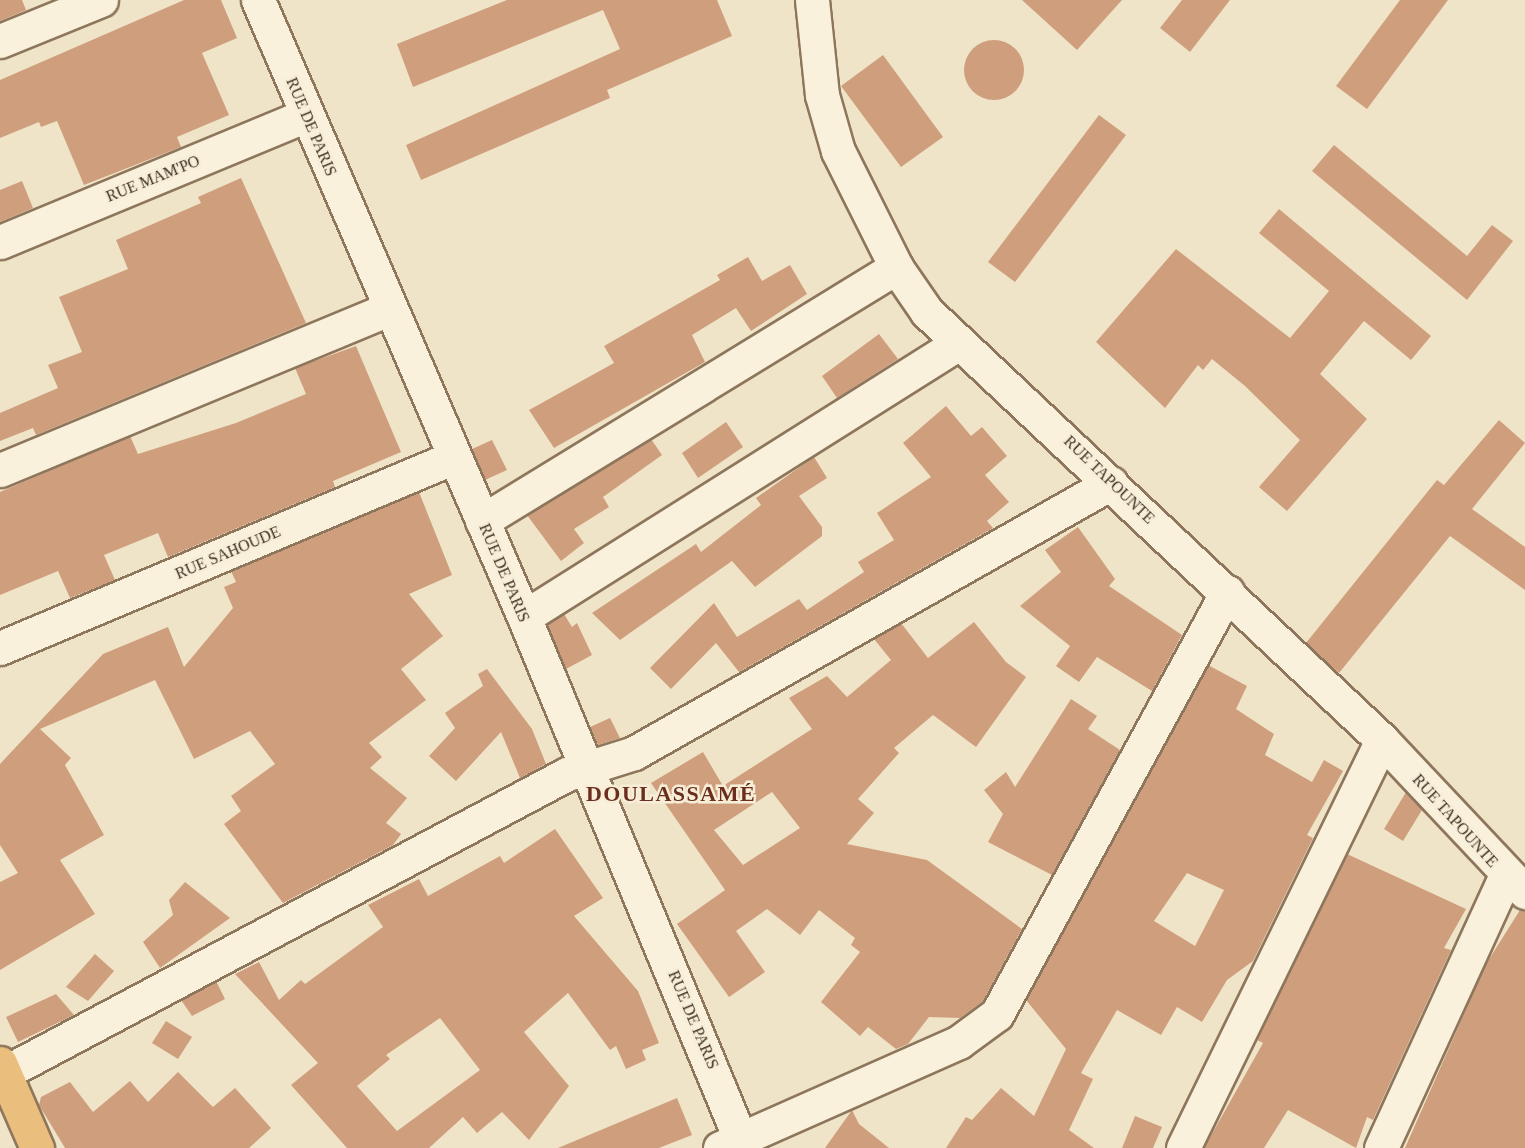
<!DOCTYPE html>
<meta charset="utf-8">
<style>
body{margin:0}
#map{position:relative;width:1525px;height:1148px;overflow:hidden;background:#f0e4c8;font-family:"Times New Roman",serif}
div>[style]{position:absolute}
.building>*{inset:0;background:#cf9f7d}
.round{border-radius:50%}
.roads{filter:drop-shadow(2px 0 #8d765c) drop-shadow(-2px 0 #8d765c) drop-shadow(0 2px #8d765c) drop-shadow(0 -2px #8d765c)}
.minor>*{height:33px;margin:-16.5px;padding:0 16.5px;transform-origin:16.5px;border-radius:16.5px;background:#faf1dc}
.tertiary>*{height:33px;margin:-16.5px;padding:0 16.5px;transform-origin:16.5px;border-radius:16.5px;background:#faf1dc}
.trunk>*{height:33px;margin:-16.5px;padding:0 16.5px;transform-origin:16.5px;border-radius:16.5px;background:#eabe7c}
span{translate:-50% -50%;white-space:nowrap;text-align:center;line-height:1.15;-webkit-text-stroke:5px #f7eed8;paint-order:stroke}
.street-label{font-size:16px;color:#3d2e20}
.district-label{font-size:22px;color:#6b2e1e;font-weight:700;letter-spacing:1.5px}
</style>
<div id="map">
<div class="building">
<i style="clip-path:polygon(0 0,22px 0,26px 10px,0 21px)"></i>
<i style="clip-path:polygon(184px 0,221px 0,237px 38px,202px 53px,229px 115px,177px 137px,181px 147px,84px 185px,57px 121px,41px 127px,39px 122px,0 138px,0 80px)"></i>
<i style="clip-path:polygon(507px 0,717px 0,732px 36px,607px 90px,610px 98px,421px 180px,406px 145px,620px 49px,603px 10px,413px 87px,397px 44px)"></i>
<i style="clip-path:polygon(1022px 0,1122px 0,1077px 50px)"></i>
<i style="clip-path:polygon(1182px 0,1230px 0,1190px 52px,1160px 28px)"></i>
<i style="clip-path:polygon(1400px 0,1448px 0,1367px 109px,1336px 86px)"></i>
<i class="round" style="left:964px;top:40px;width:60px;height:60px"></i>
<i style="clip-path:polygon(883px 55px,943px 137px,901px 167px,841px 86px)"></i>
<i style="clip-path:polygon(1099px 115px,1126px 135px,1015px 282px,988px 262px)"></i>
<i style="clip-path:polygon(1334px 145px,1467px 256px,1492px 225px,1513px 241px,1467px 300px,1312px 171px)"></i>
<i style="clip-path:polygon(241px 178px,306px 323px,36px 435px,33px 428px,0 441px,0 413px,58px 388px,48px 365px,82px 352px,59px 297px,128px 269px,116px 240px,201px 203px,198px 197px)"></i>
<i style="clip-path:polygon(22px 181px,33px 208px,0 222px,0 190px)"></i>
<i style="clip-path:polygon(1279px 209px,1431px 336px,1411px 360px,1364px 321px,1320px 374px,1367px 419px,1287px 511px,1259px 487px,1300px 440px,1245px 386px,1212px 359px,1203px 370px,1198px 365px,1165px 408px,1096px 342px,1176px 249px,1290px 338px,1329px 291px,1259px 233px)"></i>
<i style="clip-path:polygon(748px 257px,762px 281px,790px 265px,807px 294px,751px 331px,736px 308px,692px 335px,705px 362px,554px 448px,529px 410px,614px 363px,604px 346px,720px 280px,717px 275px)"></i>
<i style="clip-path:polygon(879px 334px,898px 359px,837px 398px,822px 376px)"></i>
<i style="clip-path:polygon(356px 346px,401px 452px,333px 481px,335px 487px,168px 557px,158px 533px,104px 555px,115px 580px,70px 598px,58px 571px,0 595px,0 492px,130px 436px,138px 454px,236px 423px,306px 394px,295px 368px)"></i>
<i style="clip-path:polygon(946px 406px,971px 436px,982px 427px,1007px 456px,985px 475px,1009px 502px,987px 521px,993px 528px,739px 672px,716px 643px,671px 689px,650px 668px,714px 603px,737px 637px,799px 599px,807px 610px,864px 572px,858px 562px,894px 540px,877px 513px,931px 477px,903px 443px)"></i>
<i style="clip-path:polygon(1499px 420px,1525px 443px,1472px 509px,1525px 547px,1525px 590px,1450px 536px,1339px 673px,1306px 643px,1437px 480px,1444px 485px)"></i>
<i style="clip-path:polygon(726px 422px,743px 447px,698px 478px,682px 453px)"></i>
<i style="clip-path:polygon(651px 439px,662px 455px,603px 497px,609px 507px,574px 529px,584px 543px,561px 561px,527px 515px)"></i>
<i style="clip-path:polygon(492px 440px,507px 470px,485px 480px,472px 449px)"></i>
<i style="clip-path:polygon(814px 457px,827px 478px,799px 496px,822px 527px,822px 536px,755px 587px,732px 561px,620px 640px,592px 613px,696px 544px,701px 552px,761px 505px,756px 498px)"></i>
<i style="clip-path:polygon(419px 492px,452px 575px,409px 594px,443px 636px,401px 669px,426px 700px,369px 743px,382px 757px,370px 768px,407px 798px,386px 823px,401px 834px,393px 845px,283px 903px,224px 824px,241px 811px,231px 796px,275px 764px,250px 731px,194px 759px,155px 680px,40px 729px,71px 758px,65px 765px,104px 835px,60px 860px,95px 914px,0 970px,0 882px,18px 873px,0 845px,0 764px,103px 654px,168px 627px,184px 667px,233px 608px,224px 587px,236px 582px,231px 571px)"></i>
<i style="clip-path:polygon(1078px 527px,1115px 579px,1109px 586px,1182px 635px,1152px 691px,1097px 657px,1079px 682px,1056px 666px,1070px 646px,1020px 606px,1061px 572px,1045px 550px)"></i>
<i style="clip-path:polygon(564px 614px,572px 627px,577px 623px,592px 655px,566px 669px,547px 624px)"></i>
<i style="clip-path:polygon(evenodd,974px 622px,1006px 662px,1026px 677px,976px 747px,933px 715px,894px 748px,899px 753px,858px 799px,874px 813px,847px 844px,927px 860px,1022px 929px,983px 1001px,960px 1018px,929px 1017px,908px 1044px,896px 1049px,868px 1027px,860px 1036px,821px 1002px,860px 952px,851px 945px,855px 938px,819px 910px,800px 935px,767px 909px,736px 931px,765px 972px,729px 997px,677px 924px,725px 890px,651px 783px,703px 752px,723px 786px,812px 729px,789px 698px,827px 676px,847px 697px,891px 660px,874px 639px,901px 623px,928px 658px,974px 622px,772px 792px,800px 828px,743px 865px,714px 830px,772px 792px)"></i>
<i style="clip-path:polygon(evenodd,1208px 665px,1247px 686px,1236px 709px,1274px 734px,1265px 755px,1312px 782px,1324px 760px,1343px 771px,1307px 835px,1313px 838px,1253px 961px,1227px 980px,1202px 1022px,1177px 1007px,1161px 1035px,1117px 1010px,1081px 1073px,1093px 1079px,1069px 1130px,1094px 1148px,946px 1148px,966px 1117px,972px 1120px,1001px 1088px,1034px 1116px,1066px 1049px,1026px 1000px,1208px 665px,1187px 873px,1224px 890px,1195px 946px,1154px 921px,1187px 873px)"></i>
<i style="clip-path:polygon(487px 669px,532px 729px,546px 764px,520px 778px,501px 732px,456px 781px,429px 756px,455px 728px,445px 713px,483px 686px,478px 674px)"></i>
<i style="clip-path:polygon(1071px 699px,1097px 716px,1088px 729px,1120px 750px,1052px 875px,988px 842px,1003px 814px,984px 790px,1006px 772px,1015px 787px)"></i>
<i style="clip-path:polygon(610px 718px,620px 738px,598px 745px,590px 727px)"></i>
<i style="clip-path:polygon(1406px 792px,1422px 810px,1403px 841px,1384px 829px)"></i>
<i style="clip-path:polygon(evenodd,555px 829px,603px 898px,574px 916px,638px 991px,659px 1043px,642px 1050px,646px 1060px,626px 1069px,616px 1046px,610px 1050px,568px 993px,524px 1032px,569px 1086px,529px 1140px,502px 1112px,477px 1133px,463px 1117px,429px 1148px,347px 1148px,291px 1085px,318px 1063px,235px 974px,259px 962px,279px 1000px,301px 980px,305px 984px,383px 927px,368px 905px,419px 879px,428px 896px,500px 856px,504px 863px,555px 829px,440px 1018px,480px 1070px,397px 1131px,357px 1086px,390px 1059px,386px 1055px,440px 1018px)"></i>
<i style="clip-path:polygon(1347px 854px,1466px 909px,1444px 948px,1451px 950px,1373px 1120px,1367px 1117px,1356px 1148px,1288px 1110px,1264px 1148px,1204px 1148px,1263px 1043px,1257px 1040px)"></i>
<i style="clip-path:polygon(185px 882px,230px 918px,160px 968px,143px 942px,173px 915px,169px 900px)"></i>
<i style="clip-path:polygon(1520px 910px,1525px 910px,1525px 1148px,1405px 1148px,1486px 964px)"></i>
<i style="clip-path:polygon(95px 954px,114px 971px,88px 1001px,66px 987px)"></i>
<i style="clip-path:polygon(216px 981px,225px 999px,192px 1016px,181px 1000px)"></i>
<i style="clip-path:polygon(56px 994px,74px 1015px,18px 1042px,6px 1017px)"></i>
<i style="clip-path:polygon(166px 1021px,192px 1037px,178px 1059px,152px 1043px)"></i>
<i style="clip-path:polygon(178px 1072px,213px 1107px,235px 1088px,271px 1128px,249px 1148px,65px 1148px,39px 1105px,41px 1097px,70px 1082px,93px 1112px,130px 1081px,148px 1102px)"></i>
<i style="clip-path:polygon(677px 1098px,692px 1135px,659px 1148px,558px 1148px)"></i>
<i style="clip-path:polygon(852px 1110px,859px 1124px,889px 1148px,825px 1148px)"></i>
<i style="clip-path:polygon(1135px 1116px,1162px 1127px,1153px 1148px,1122px 1148px)"></i>
</div>
<div class="roads">
<div class="minor">
<i style="left:0;top:41px;width:109px;rotate:-22.1deg"></i>
<i style="left:0;top:242px;width:331px;rotate:-22.5deg"></i>
<i style="left:0;top:470px;width:420px;rotate:-22.5deg"></i>
<i style="left:482px;top:521px;width:486px;rotate:-31.5deg"></i>
<i style="left:524px;top:617px;width:514px;rotate:-32.21deg"></i>
<i style="left:0;top:648px;width:493px;rotate:-22.8deg"></i>
<i style="left:4px;top:1073px;width:637px;rotate:-27.97deg"></i>
<i style="left:567px;top:774px;width:70px;rotate:-17.4deg"></i>
<i style="left:634px;top:753px;width:548px;rotate:-29.51deg"></i>
<i style="left:720px;top:1148px;width:261px;rotate:-23.9deg"></i>
<i style="left:959px;top:1042px;width:47px;rotate:-36.4deg"></i>
<i style="left:997px;top:1014px;width:481px;rotate:-61.4deg"></i>
<i style="left:1183px;top:1148px;width:454px;rotate:-64deg"></i>
<i style="left:1381px;top:1148px;width:298px;rotate:-65.4deg"></i>
</div>
<div class="tertiary">
<i style="left:258px;top:0;width:672px;rotate:66.68deg"></i>
<i style="left:524px;top:617px;width:575px;rotate:67.5deg"></i>
<i style="left:812px;top:0;width:96px;rotate:84deg"></i>
<i style="left:822px;top:95px;width:58px;rotate:74.1deg"></i>
<i style="left:838px;top:151px;width:130px;rotate:63.4deg"></i>
<i style="left:896px;top:267px;width:55px;rotate:55.4deg"></i>
<i style="left:927px;top:312px;width:625px;rotate:43.25deg"></i>
<i style="left:1382px;top:740px;width:209px;rotate:46.7deg"></i>
</div>
<div class="trunk">
<i style="left:0;top:1063px;width:93px;rotate:66.5deg"></i>
</div>
</div>
<div class="street-label">
<span style="left:311px;top:127px;rotate:67deg">RUE DE PARIS</span>
<span style="left:153px;top:179px;rotate:-22deg">RUE MAM'PO</span>
<span style="left:1109px;top:480px;rotate:44deg">RUE TAPOUNTE</span>
<span style="left:228px;top:553px;rotate:-23deg">RUE SAHOUDE</span>
<span style="left:504px;top:573px;rotate:67deg">RUE DE PARIS</span>
<span style="left:1455px;top:821px;rotate:48deg">RUE TAPOUNTE</span>
<span style="left:693px;top:1020px;rotate:67deg">RUE DE PARIS</span>
</div>
<div class="district-label">
<span style="left:671px;top:794px">DOULASSAMÉ</span>
</div>
</div>
